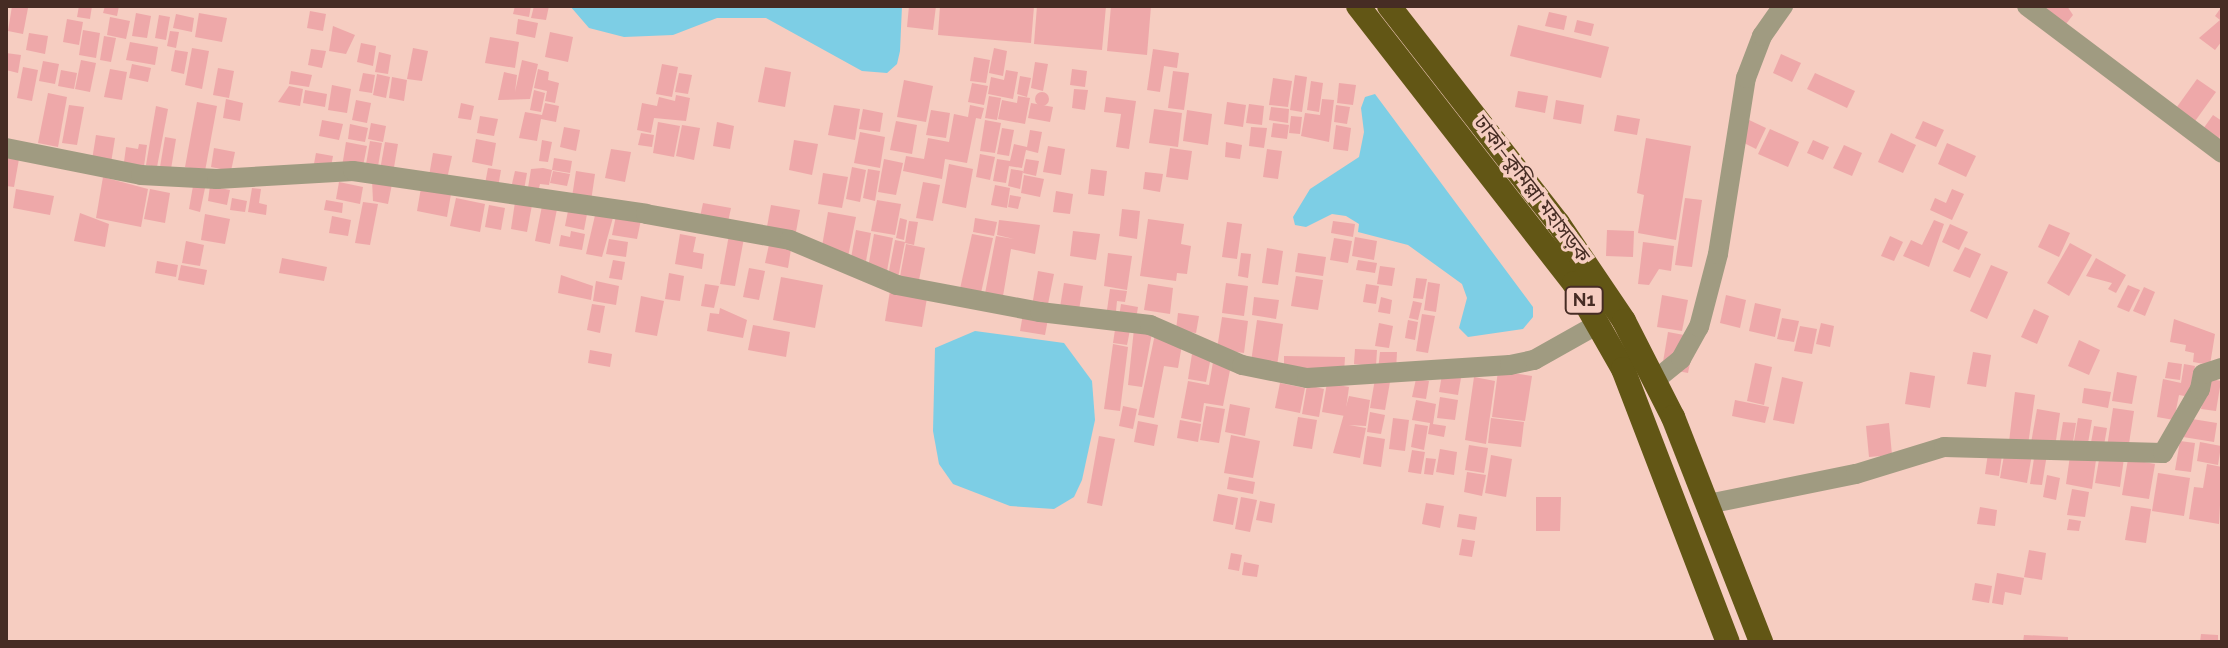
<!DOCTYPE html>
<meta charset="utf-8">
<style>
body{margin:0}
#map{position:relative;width:2228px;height:648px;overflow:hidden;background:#f6cdc1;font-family:Raleway,"Noto Sans Bengali",sans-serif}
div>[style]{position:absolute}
.water>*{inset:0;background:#7dcee5}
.building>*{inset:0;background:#eea8a9}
.round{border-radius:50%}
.street>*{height:20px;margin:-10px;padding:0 10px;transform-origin:10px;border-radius:10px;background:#a09b81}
.highway>*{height:24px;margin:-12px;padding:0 12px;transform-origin:12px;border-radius:12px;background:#625615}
span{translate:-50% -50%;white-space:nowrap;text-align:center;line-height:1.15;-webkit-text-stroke:7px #f6cdc1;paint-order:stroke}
.shield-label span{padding:2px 6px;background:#f6cdc1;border:2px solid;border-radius:6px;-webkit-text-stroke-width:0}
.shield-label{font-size:18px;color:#462c24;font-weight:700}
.street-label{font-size:20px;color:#462c24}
.frame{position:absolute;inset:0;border:8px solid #462c24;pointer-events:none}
</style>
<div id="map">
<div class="water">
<i style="clip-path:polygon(570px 6px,902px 6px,900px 51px,897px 64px,887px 73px,862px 71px,766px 18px,717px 18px,673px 35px,624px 37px,589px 28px)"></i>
<i style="clip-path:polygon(1375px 94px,1533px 307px,1533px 317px,1523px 329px,1468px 337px,1459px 328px,1467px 298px,1462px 284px,1408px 245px,1358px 232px,1359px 224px,1346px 216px,1332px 214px,1306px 227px,1295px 225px,1293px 217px,1310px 189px,1359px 157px,1364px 132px,1361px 108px,1365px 97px)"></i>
<i style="clip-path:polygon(975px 331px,1064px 343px,1092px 381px,1095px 420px,1082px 480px,1074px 497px,1054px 509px,1010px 506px,953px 484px,939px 464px,933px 431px,935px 348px)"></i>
</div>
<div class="building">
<i style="clip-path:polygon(12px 6px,28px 8px,23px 34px,8px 31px)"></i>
<i style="clip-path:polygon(79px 6px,92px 6px,90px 19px,77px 17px)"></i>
<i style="clip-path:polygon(105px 6px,119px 6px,117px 16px,103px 13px)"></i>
<i style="clip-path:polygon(515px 6px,531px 6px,529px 17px,513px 14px)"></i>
<i style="clip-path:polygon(534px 6px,549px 6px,546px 20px,531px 18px)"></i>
<i style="clip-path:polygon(909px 6px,936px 6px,933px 30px,907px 27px)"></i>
<i style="clip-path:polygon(940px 6px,1034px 6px,1031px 43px,938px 35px)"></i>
<i style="clip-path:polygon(1037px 6px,1106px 6px,1102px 50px,1034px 44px)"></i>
<i style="clip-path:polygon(1111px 6px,1151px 6px,1147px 55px,1107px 51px)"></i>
<i style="clip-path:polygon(2037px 6px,2067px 6px,2073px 15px,2062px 29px)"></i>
<i style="clip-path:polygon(2220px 9px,2222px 41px,2215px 50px,2199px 38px,2220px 20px,2215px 16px)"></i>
<i style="clip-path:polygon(310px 11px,326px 14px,323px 31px,307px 28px)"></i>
<i style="clip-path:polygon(1549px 12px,1567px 16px,1564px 30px,1545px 26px)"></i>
<i style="clip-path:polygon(136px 13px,151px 16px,147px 38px,132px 36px)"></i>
<i style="clip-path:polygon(199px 13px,227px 18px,222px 42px,195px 37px)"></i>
<i style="clip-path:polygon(176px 14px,194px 18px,192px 32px,173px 28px)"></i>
<i style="clip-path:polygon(159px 15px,170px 17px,166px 40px,155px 38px)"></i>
<i style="clip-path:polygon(110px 17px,130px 21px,126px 39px,107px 35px)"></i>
<i style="clip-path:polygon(67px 19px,83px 22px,79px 45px,63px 42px)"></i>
<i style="clip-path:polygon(518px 19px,538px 23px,535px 38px,516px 34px)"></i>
<i style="clip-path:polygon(1577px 20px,1594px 24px,1591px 36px,1574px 32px)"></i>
<i style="clip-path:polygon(1518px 25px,1609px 47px,1601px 78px,1510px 56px)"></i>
<i style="clip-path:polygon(333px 26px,355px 35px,346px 54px,329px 51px)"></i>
<i style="clip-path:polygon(83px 30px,100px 33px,96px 58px,79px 55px)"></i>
<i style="clip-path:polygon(170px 31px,179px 32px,176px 48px,167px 46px)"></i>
<i style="clip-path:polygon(550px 32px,573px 37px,568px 62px,545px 57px)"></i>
<i style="clip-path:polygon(29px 33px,48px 36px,45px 54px,26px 50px)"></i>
<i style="clip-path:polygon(104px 36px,116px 38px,111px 62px,100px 60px)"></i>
<i style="clip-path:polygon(490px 37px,519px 42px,515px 68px,485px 63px)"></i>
<i style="clip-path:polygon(130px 42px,158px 47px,155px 65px,126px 60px)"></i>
<i style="clip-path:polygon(361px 43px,376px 46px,373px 66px,357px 62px)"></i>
<i style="clip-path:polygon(192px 48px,209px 51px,202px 89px,185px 85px)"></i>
<i style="clip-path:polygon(413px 48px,428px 51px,422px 81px,407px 79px)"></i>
<i style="clip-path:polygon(994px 48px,1007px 51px,1003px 76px,989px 73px)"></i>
<i style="clip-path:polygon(311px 49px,326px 51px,322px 68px,308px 65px)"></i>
<i style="clip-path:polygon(1153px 49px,1179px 53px,1177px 68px,1164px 66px,1160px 92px,1147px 90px)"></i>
<i style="clip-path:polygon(175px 50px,188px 52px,184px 74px,171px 71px)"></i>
<i style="clip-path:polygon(379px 52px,391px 55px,388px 74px,375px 72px)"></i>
<i style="clip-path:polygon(6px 53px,21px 55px,18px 73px,6px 70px)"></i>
<i style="clip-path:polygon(1781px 54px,1801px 63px,1792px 82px,1773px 73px)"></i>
<i style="clip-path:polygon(974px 57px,990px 60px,986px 83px,970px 81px)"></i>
<i style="clip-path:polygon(81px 60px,96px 63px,90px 92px,75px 89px)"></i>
<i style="clip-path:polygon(522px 60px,538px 64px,530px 99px,498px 100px,504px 72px,517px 75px,515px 92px)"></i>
<i style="clip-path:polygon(43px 61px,59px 64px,55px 84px,39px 81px)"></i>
<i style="clip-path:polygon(1035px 62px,1048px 64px,1043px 91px,1031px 88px)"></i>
<i style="clip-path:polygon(132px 64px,151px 68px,148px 82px,129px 78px)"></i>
<i style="clip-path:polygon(662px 64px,678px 67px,672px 97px,656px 94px)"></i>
<i style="clip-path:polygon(23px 67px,38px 70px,32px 101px,17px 98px)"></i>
<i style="clip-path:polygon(765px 67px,791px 72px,785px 107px,758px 102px)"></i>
<i style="clip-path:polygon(218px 68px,234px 71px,229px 98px,213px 95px)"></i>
<i style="clip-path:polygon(110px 69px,127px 72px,122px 100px,104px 97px)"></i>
<i style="clip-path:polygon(538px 69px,549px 72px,548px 80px,559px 83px,555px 103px,545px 101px,547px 91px,534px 88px)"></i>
<i style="clip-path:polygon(1072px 69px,1087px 71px,1085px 87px,1070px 85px)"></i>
<i style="clip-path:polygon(61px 70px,77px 73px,74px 89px,58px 86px)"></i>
<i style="clip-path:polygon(1006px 70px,1018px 72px,1013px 99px,988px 94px,991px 77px,1004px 80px)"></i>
<i style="clip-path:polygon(291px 71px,312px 75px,309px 87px,289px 84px)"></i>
<i style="clip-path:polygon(1173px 71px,1189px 73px,1184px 110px,1168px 108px)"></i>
<i style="clip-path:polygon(363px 73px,375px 75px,372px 93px,359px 91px)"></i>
<i style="clip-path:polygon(679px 73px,692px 75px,688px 94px,675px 92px)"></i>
<i style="clip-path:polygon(1815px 73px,1855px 91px,1847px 108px,1807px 89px)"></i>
<i style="clip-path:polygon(377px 74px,390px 77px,386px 98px,373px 95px)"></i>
<i style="clip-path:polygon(1295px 75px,1307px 77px,1302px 112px,1290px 110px)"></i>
<i style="clip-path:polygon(1020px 76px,1031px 78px,1027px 97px,1017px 94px)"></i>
<i style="clip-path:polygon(392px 77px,407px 80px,404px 101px,389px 98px)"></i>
<i style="clip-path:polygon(1273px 78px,1292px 81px,1288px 107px,1269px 105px)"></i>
<i style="clip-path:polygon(2197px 79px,2216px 92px,2193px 124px,2174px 111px)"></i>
<i style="clip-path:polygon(904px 80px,933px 86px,926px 122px,897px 117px)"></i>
<i style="clip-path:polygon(1311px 81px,1323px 83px,1319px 112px,1307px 110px)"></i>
<i style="clip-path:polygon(972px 83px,988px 86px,984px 105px,968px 102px)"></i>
<i style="clip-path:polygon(1339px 83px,1356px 85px,1353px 105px,1337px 103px)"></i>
<i style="clip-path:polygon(332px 85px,351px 89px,347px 113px,328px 110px)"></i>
<i style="clip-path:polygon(289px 86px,303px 89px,300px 106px,278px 102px)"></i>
<i style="clip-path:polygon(1074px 89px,1088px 90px,1085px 110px,1072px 108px)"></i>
<i style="clip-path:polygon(305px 90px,327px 94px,325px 107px,303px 103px)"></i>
<i style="clip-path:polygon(534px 90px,545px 93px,541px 112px,530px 110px)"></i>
<i style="clip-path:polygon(1518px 91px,1548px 96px,1545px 113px,1515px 107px)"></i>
<i class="round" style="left:1035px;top:92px;width:14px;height:14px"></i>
<i style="clip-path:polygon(48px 93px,67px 97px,58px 147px,38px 143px)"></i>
<i style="clip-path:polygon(676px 95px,690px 98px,686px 121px,654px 118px,651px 133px,637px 130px,642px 103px,657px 106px,659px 97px,675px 101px)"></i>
<i style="clip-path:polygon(989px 96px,1001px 98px,997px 120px,985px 118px)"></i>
<i style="clip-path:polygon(1018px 96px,1030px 98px,1025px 124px,998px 119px,1002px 100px,1017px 103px)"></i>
<i style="clip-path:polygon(1106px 97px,1136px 101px,1129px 149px,1116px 147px,1121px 114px,1104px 112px)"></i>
<i style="clip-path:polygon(226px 99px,243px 103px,240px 121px,223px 118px)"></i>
<i style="clip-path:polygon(1322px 99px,1334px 100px,1329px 142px,1301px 136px,1305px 113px,1320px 115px)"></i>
<i style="clip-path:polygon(356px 100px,371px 103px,367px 123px,352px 120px)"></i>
<i style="clip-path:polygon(1556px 100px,1584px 105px,1581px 124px,1553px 119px)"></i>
<i style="clip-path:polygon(197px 102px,217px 106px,205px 171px,185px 167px)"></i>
<i style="clip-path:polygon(1227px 102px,1246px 105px,1243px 127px,1224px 124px)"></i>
<i style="clip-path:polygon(461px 103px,474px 106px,471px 120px,458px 118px)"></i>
<i style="clip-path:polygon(545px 103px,559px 106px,556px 122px,541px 119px,537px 141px,519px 138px,525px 112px,542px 115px)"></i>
<i style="clip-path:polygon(1031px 103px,1053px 107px,1050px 122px,1028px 118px)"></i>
<i style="clip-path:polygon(1249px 104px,1264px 106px,1262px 125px,1246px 123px)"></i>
<i style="clip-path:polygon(69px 105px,84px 107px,77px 145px,62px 143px)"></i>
<i style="clip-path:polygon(834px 105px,860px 109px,855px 140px,828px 135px)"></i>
<i style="clip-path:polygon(970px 105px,984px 108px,981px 119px,976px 118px,967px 163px,945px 159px,942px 179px,903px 171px,906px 156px,924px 159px,928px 138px,949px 142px,954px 114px,968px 117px)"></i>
<i style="clip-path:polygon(1336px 105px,1350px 107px,1347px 124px,1334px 122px)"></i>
<i style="clip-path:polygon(156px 106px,168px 109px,157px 167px,146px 165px)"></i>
<i style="clip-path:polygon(1271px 107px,1289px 109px,1288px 123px,1269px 120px)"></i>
<i style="clip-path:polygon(863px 109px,883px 113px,880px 132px,859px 129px)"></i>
<i style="clip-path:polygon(1154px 109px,1182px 113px,1178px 147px,1149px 143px)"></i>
<i style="clip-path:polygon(931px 110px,950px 113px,946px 138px,926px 135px)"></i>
<i style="clip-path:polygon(1187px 110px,1212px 114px,1208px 145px,1183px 141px)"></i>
<i style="clip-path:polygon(1617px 115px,1640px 119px,1637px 135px,1614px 131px)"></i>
<i style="clip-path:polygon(2213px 115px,2222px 121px,2219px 141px,2203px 129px)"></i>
<i style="clip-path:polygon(480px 116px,498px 119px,494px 136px,477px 133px)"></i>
<i style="clip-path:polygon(1291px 116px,1302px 117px,1300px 134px,1289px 133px)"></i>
<i style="clip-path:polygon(1747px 119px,1766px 128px,1756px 149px,1738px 140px)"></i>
<i style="clip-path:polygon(322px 120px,343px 124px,339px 140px,319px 136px)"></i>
<i style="clip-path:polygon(985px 120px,1001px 123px,995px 153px,980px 151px)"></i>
<i style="clip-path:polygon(896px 121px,917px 125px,912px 154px,890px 150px)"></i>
<i style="clip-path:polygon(1923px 121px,1944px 130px,1936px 147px,1915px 138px)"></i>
<i style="clip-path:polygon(658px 122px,680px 126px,674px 157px,653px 153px)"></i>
<i style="clip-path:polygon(717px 122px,734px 126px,730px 149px,713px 146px)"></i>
<i style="clip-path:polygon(371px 123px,386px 126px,383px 142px,368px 139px)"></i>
<i style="clip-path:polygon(1273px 123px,1289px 125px,1287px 139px,1271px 137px)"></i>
<i style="clip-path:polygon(350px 124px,368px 128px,365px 142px,348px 139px)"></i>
<i style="clip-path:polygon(682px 125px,700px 128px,694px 160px,676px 156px)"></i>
<i style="clip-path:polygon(1336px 125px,1351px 128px,1348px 151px,1333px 149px)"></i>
<i style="clip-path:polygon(564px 127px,580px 130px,576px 151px,560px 147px)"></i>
<i style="clip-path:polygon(1251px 127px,1267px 128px,1264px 148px,1249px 146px)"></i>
<i style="clip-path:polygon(1002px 128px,1014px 130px,1009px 156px,997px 154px)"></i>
<i style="clip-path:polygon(1770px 129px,1799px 142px,1788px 167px,1758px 154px)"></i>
<i style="clip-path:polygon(1030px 130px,1042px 132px,1038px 153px,1026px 150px,1022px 168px,1009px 166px,1006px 183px,993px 181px,997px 159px,1010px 161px,1014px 144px,1027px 147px)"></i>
<i style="clip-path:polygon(860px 132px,885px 137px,880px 168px,854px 163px)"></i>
<i style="clip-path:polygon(641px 133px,654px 135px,652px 147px,638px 145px)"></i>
<i style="clip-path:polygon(1891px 133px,1916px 145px,1903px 173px,1878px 162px)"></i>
<i style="clip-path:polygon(96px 135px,115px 138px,111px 163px,92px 160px)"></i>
<i style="clip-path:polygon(165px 137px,176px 139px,171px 169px,160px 167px)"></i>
<i style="clip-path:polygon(1646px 138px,1691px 146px,1676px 240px,1638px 233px,1644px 195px,1637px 193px)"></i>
<i style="clip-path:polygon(476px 139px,496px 143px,492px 166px,472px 162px)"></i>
<i style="clip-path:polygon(542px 140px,552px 142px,548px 162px,539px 161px)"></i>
<i style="clip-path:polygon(794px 140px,818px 144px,812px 175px,789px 170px)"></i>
<i style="clip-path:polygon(1813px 140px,1829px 147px,1823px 160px,1807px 153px)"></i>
<i style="clip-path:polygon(370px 141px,382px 143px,377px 172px,365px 170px)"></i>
<i style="clip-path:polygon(346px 142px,367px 146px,362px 171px,342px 167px)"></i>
<i style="clip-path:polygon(385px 142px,398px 144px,393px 173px,380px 170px)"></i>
<i style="clip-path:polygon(1226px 142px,1242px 145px,1240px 159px,1225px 157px)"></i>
<i style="clip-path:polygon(1947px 143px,1976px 156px,1966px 177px,1938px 164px)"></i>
<i style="clip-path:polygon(139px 144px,147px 145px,144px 166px,124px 162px,126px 147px,138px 149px)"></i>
<i style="clip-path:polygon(1844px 145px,1862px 153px,1852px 176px,1833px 168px)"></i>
<i style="clip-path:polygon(1048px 146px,1065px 149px,1061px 175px,1043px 172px)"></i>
<i style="clip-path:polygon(214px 148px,235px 152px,231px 171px,211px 167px)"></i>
<i style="clip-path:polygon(1170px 148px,1192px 151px,1188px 180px,1166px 177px)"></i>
<i style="clip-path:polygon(611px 149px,631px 152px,625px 182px,605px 178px)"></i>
<i style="clip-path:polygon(1267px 149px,1282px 151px,1278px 179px,1263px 177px)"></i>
<i style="clip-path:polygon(316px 153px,333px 156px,330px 172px,313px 169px)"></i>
<i style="clip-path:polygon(433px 153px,452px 156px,447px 179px,429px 176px)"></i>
<i style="clip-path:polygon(980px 154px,995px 157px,990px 180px,976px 177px)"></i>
<i style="clip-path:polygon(6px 157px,19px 159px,14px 187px,6px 186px)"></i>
<i style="clip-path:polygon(554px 158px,572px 161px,570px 173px,552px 170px)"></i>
<i style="clip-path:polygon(884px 159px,903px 163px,896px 195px,878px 192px)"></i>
<i style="clip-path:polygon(1026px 159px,1039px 161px,1036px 176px,1023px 173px)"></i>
<i style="clip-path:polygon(949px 164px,973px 169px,966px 208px,942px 203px)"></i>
<i style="clip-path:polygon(852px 167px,866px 170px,860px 202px,846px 199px)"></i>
<i style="clip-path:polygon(488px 168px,501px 170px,498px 187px,485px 184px)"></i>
<i style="clip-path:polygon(543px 168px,552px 170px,549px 185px,540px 184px,537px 196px,527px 194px,531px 169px)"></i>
<i style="clip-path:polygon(868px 169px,880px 171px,875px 201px,863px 198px)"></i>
<i style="clip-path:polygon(1011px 169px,1023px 171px,1020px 189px,1008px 186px)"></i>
<i style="clip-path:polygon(1091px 169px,1107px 171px,1104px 196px,1088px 194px)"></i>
<i style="clip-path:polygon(515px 171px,527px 173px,524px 190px,511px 188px)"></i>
<i style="clip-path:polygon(553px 171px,570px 174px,567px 186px,550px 183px)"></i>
<i style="clip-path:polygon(576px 171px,595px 174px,591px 201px,572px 197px)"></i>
<i style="clip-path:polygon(1145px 172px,1163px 174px,1160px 192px,1143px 189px)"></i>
<i style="clip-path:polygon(823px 173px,848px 177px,842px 208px,818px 204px)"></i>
<i style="clip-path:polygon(1024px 175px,1044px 179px,1040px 197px,1021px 193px)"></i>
<i style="clip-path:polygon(103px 177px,148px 189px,141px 227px,96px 218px)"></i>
<i style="clip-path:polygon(372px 180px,392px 184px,388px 204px,373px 201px)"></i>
<i style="clip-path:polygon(339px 182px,363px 187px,360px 204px,336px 199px)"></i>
<i style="clip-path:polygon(923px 182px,940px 185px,933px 221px,916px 218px)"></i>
<i style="clip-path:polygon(995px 185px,1010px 188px,1007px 208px,991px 205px)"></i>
<i style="clip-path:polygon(193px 186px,205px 188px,200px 212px,189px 209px)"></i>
<i style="clip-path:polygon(210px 186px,230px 190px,227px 205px,208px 201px)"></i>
<i style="clip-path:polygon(252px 188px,261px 189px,259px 203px,267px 205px,266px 215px,248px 212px)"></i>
<i style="clip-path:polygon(421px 188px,451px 194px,447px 217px,417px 211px)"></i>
<i style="clip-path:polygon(16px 189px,54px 196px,50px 215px,13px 208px)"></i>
<i style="clip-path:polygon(150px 189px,170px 193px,165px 223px,144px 219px)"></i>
<i style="clip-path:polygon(1952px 189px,1964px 194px,1952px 220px,1930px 210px,1935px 198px,1946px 203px)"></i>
<i style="clip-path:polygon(1056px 191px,1073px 194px,1070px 214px,1053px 212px)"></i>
<i style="clip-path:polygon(1010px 195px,1021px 197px,1018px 209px,1008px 207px)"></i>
<i style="clip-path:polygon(232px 198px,247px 201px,245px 212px,230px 210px)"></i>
<i style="clip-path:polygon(456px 198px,485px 204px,480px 232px,450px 226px)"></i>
<i style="clip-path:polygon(1685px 198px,1702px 200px,1692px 267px,1675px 265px)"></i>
<i style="clip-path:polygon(326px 200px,343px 203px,342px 213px,324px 210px)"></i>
<i style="clip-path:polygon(877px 200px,901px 204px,895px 235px,871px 231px)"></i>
<i style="clip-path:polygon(363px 202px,378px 204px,370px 245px,355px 243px)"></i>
<i style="clip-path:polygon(515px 202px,532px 205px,527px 232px,511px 229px)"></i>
<i style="clip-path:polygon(703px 203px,731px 208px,728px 222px,700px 217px)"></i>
<i style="clip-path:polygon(489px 205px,505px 208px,501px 230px,485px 227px)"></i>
<i style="clip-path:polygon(771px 205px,800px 210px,795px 237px,766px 232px)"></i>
<i style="clip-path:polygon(542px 206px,557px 209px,550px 244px,535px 241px)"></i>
<i style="clip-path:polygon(1122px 209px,1140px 211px,1137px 239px,1119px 236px)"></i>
<i style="clip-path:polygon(568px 211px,587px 214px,584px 230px,565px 226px)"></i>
<i style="clip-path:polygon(596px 211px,614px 214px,602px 257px,586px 254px)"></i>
<i style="clip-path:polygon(617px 211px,642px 215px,637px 239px,612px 235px)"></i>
<i style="clip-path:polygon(828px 212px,856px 217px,848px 257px,821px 252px)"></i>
<i style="clip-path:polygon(80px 213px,109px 224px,105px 247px,74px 241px)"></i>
<i style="clip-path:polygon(205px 214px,230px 219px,225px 244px,201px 240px)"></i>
<i style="clip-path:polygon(332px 216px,351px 220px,348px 236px,329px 233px)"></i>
<i style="clip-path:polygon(900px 218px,907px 220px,904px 240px,896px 238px)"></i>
<i style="clip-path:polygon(975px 218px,997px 222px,994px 236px,973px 232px)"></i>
<i style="clip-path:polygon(1148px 219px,1184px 224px,1181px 244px,1191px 246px,1187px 274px,1177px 273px,1176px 281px,1140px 276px)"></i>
<i style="clip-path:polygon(999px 220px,1040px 225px,1035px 254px,1011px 249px,1002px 302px,984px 299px,996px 236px,1014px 239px,997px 235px)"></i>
<i style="clip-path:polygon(1934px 220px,1944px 224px,1929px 267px,1903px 256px,1911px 240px,1922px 245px)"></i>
<i style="clip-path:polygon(909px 221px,918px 222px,914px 245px,905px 243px)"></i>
<i style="clip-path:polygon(1333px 221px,1355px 224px,1353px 237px,1331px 233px)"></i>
<i style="clip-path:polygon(1227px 222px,1242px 224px,1237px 259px,1222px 257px)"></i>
<i style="clip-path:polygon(1950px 224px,1968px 232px,1959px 250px,1942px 242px)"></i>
<i style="clip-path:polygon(2049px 224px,2070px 233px,2059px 257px,2038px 247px)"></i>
<i style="clip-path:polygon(856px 230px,871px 233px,866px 261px,851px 258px)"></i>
<i style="clip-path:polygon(1607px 230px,1634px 231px,1633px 257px,1606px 256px)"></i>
<i style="clip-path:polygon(571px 231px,585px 234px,582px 250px,559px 246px,561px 235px,570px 237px)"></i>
<i style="clip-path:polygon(1073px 231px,1100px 234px,1096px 260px,1070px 256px)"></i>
<i style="clip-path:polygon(680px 234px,696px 237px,693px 252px,704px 254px,702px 269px,675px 264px)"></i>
<i style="clip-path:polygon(874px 234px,893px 238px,887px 271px,868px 268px)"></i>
<i style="clip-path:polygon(972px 234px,993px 238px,981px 293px,960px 289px)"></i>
<i style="clip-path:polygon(729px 235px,744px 238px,735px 286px,720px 284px)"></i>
<i style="clip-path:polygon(1890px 236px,1903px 242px,1894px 261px,1881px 256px)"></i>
<i style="clip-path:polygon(1355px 237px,1377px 241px,1374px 260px,1352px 256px)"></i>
<i style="clip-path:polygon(1334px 238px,1352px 241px,1348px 263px,1330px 260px)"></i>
<i style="clip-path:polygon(609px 239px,628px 242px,626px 257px,606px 254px)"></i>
<i style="clip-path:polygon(770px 240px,792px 243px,788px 268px,765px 263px)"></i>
<i style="clip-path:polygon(895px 240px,905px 242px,898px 278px,888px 276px)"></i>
<i style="clip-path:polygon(186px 241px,204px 245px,200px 266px,182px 263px)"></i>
<i style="clip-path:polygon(1643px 242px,1674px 246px,1671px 271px,1659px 269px,1649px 285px,1638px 284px)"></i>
<i style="clip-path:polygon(2070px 243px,2092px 255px,2069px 296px,2047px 283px)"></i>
<i style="clip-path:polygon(906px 244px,925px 248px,918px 286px,899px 282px)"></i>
<i style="clip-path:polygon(1965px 247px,1981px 254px,1970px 278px,1953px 271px)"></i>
<i style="clip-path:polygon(1267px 248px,1283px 251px,1278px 285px,1262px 283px)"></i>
<i style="clip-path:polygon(1108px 253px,1132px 256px,1127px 290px,1104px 286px)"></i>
<i style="clip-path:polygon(1241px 253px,1251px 254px,1248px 278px,1238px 276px)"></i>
<i style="clip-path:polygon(1298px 253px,1326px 257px,1323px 276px,1295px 272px)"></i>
<i style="clip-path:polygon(282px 258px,327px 267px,324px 281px,279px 273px)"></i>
<i style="clip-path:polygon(2096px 258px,2126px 275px,2116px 293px,2108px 289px,2112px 283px,2086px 276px)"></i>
<i style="clip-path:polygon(613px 260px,625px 262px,622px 280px,609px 278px)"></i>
<i style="clip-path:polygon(1358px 260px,1377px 263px,1375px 273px,1356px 270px)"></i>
<i style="clip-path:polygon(157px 261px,178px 265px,176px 277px,155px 273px)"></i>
<i style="clip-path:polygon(181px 265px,207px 270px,204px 285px,178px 280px)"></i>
<i style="clip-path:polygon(1991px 265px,2008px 272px,1987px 319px,1970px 311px)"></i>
<i style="clip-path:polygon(1380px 266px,1395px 268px,1392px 286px,1377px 284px)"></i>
<i style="clip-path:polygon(749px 268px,765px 271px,759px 300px,743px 297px)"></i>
<i style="clip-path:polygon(1038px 271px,1054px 274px,1047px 309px,1032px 306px)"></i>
<i style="clip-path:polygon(669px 273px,684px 276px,680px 301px,665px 299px)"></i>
<i style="clip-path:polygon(561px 275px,593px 286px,591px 300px,558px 293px)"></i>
<i style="clip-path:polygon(1296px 276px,1323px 280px,1318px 310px,1291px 306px)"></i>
<i style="clip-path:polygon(781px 277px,823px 285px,815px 328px,773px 320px)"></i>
<i style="clip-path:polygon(1416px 278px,1427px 279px,1423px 299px,1413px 298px)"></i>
<i style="clip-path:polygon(596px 281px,619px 286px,616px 305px,593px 301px)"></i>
<i style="clip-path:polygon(1428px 282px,1440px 284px,1436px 312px,1424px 310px)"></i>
<i style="clip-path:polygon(1064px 283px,1083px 286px,1079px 310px,1060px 307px)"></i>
<i style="clip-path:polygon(1226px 283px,1248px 286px,1244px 316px,1222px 313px)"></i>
<i style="clip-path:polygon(705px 284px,719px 286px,714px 308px,701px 306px)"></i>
<i style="clip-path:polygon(1148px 284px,1173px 288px,1170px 314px,1144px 310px)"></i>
<i style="clip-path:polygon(1366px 284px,1379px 286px,1376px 304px,1363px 302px)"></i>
<i style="clip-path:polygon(2128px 285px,2140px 290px,2129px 312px,2117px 307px)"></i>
<i style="clip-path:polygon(2144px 287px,2155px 292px,2145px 316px,2133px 311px)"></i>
<i style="clip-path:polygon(1110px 289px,1127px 291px,1125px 302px,1117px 301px,1116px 311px,1107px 310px)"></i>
<i style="clip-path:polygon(890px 291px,927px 298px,922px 327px,885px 321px)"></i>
<i style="clip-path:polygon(1662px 295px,1688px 300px,1682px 331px,1657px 327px)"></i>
<i style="clip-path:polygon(1726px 295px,1746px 300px,1740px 328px,1720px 323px)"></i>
<i style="clip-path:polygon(641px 296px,664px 301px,657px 336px,635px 332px)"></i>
<i style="clip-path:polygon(1254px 297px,1279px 300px,1276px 319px,1252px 315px)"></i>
<i style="clip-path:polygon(1381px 297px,1392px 300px,1390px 314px,1378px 312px)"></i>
<i style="clip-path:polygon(1413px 301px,1422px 303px,1418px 320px,1409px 318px)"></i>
<i style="clip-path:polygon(1755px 303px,1781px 309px,1775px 337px,1749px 331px)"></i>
<i style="clip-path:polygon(592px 304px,605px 306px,600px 333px,587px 330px)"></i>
<i style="clip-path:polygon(1121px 304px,1138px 307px,1136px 319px,1119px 317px)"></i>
<i style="clip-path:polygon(720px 308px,747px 320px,743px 338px,707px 331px,710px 313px,719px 314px)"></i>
<i style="clip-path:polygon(2034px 309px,2049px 316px,2037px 344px,2021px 337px)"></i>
<i style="clip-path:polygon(1178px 313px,1199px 316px,1196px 333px,1176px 330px)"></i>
<i style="clip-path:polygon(1023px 314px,1048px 319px,1045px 335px,1020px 331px)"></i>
<i style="clip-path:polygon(1422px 314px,1435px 316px,1428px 353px,1416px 351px)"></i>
<i style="clip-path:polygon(1222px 317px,1248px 321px,1244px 353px,1217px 349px)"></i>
<i style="clip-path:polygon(1782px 318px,1799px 321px,1794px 342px,1777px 339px)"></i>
<i style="clip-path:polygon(2174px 319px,2215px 334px,2210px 365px,2193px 362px,2194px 353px,2185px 351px,2186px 345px,2170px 342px)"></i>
<i style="clip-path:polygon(1257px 320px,1283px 324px,1277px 366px,1251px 362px)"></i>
<i style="clip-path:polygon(1408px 320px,1418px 322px,1415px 340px,1405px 338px)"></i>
<i style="clip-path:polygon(1116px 323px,1131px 325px,1127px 345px,1113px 343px)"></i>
<i style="clip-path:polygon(1379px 323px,1393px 326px,1389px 348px,1375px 346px)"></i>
<i style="clip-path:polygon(1821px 323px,1834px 326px,1830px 347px,1816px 344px)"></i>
<i style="clip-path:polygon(753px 325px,790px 332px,786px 357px,748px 350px)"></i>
<i style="clip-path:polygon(1800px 326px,1817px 329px,1812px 354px,1794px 351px)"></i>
<i style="clip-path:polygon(1134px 329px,1152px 333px,1142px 387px,1128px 385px)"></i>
<i style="clip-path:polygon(1668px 332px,1695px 337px,1688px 373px,1662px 368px)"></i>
<i style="clip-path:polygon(1155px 334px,1183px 339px,1178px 368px,1164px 366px,1154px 418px,1138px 415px)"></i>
<i style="clip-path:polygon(2079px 340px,2100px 350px,2089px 375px,2068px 366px)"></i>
<i style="clip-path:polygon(1113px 344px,1128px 347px,1120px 411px,1104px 409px)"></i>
<i style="clip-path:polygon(1355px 349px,1377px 350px,1376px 366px,1354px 364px)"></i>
<i style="clip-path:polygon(590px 350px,612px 354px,610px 367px,588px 363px)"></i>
<i style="clip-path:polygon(1380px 352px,1397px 352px,1396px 371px,1378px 370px)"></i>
<i style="clip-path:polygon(1973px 352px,1991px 355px,1986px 387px,1967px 384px)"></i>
<i style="clip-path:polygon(1192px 354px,1211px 357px,1206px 382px,1188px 379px)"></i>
<i style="clip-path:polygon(1284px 356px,1345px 357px,1344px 373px,1284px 372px)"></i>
<i style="clip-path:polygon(1213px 362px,1231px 365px,1223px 406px,1204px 403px,1201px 422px,1181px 418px,1188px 381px,1209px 385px)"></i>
<i style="clip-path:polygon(2168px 362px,2182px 364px,2180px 380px,2165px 378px)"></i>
<i style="clip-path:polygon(1755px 363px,1772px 367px,1764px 405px,1747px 401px)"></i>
<i style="clip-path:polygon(2184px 364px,2195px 366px,2190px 397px,2179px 395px,2174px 420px,2157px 417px,2163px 379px,2181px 383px)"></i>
<i style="clip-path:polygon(1498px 371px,1532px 376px,1525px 421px,1492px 417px)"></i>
<i style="clip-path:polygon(1910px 372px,1935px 376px,1930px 408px,1905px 404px)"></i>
<i style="clip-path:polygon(2117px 372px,2137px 376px,2132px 404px,2112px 401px)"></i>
<i style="clip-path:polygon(1442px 375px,1461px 378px,1458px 395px,1439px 392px)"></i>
<i style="clip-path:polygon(1474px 377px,1495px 381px,1486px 444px,1465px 440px)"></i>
<i style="clip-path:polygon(1782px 377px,1803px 382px,1794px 424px,1773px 420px)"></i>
<i style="clip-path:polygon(2207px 378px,2221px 381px,2216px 411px,2201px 409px)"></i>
<i style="clip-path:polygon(1375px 379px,1390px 382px,1385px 410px,1370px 408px)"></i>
<i style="clip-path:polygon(1416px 379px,1429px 381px,1426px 399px,1412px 397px)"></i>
<i style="clip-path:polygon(1280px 383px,1305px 388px,1300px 413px,1275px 408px)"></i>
<i style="clip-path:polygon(1327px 383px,1349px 387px,1345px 416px,1322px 412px)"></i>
<i style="clip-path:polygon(1307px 385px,1324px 389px,1319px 417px,1302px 414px)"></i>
<i style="clip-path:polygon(2084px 388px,2111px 392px,2108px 408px,2082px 403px)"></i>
<i style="clip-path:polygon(2015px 392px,2035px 395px,2028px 445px,2009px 442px)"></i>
<i style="clip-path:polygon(1349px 396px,1370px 400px,1366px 426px,1349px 425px,1366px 428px,1360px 458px,1333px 453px)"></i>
<i style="clip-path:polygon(1440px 397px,1458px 400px,1455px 420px,1437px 418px)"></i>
<i style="clip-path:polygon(1416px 400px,1436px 404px,1433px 424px,1446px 426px,1444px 437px,1428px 434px,1430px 423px,1412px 420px)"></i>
<i style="clip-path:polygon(1735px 400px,1769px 407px,1765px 423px,1732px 416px)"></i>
<i style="clip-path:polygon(1230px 404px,1250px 408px,1245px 436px,1225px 432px)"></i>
<i style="clip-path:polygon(1123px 406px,1137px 409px,1133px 429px,1119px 426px)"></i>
<i style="clip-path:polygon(1206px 406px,1225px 409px,1219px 443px,1200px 440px)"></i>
<i style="clip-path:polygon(2113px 408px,2134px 411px,2128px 450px,2107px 447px)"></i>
<i style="clip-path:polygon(2037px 409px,2060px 413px,2055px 447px,2031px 443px)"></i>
<i style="clip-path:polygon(1370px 412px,1385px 415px,1381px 434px,1367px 432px)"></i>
<i style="clip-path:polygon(1298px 417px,1317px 420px,1312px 449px,1293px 446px)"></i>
<i style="clip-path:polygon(1393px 418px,1409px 420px,1405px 451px,1389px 449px)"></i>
<i style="clip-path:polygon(1491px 418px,1524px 422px,1521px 447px,1488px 443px)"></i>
<i style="clip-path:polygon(2078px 418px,2092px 420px,2087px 449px,2073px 447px)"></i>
<i style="clip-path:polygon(2186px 418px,2217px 423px,2214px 442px,2183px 437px)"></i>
<i style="clip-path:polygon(1180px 420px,1201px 424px,1198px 442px,1177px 438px)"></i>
<i style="clip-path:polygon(1138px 421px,1158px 425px,1154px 446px,1134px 442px)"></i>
<i style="clip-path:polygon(2063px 422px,2076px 423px,2072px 448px,2059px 446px)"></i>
<i style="clip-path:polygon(1889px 423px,1892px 455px,1869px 457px,1866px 426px)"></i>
<i style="clip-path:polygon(1415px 424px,1428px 426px,1424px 450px,1411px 447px)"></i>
<i style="clip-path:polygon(2094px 426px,2107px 428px,2103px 451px,2090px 448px)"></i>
<i style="clip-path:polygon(1231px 435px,1260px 441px,1253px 478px,1224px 473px)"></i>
<i style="clip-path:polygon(1099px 436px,1115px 439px,1102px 506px,1087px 503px)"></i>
<i style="clip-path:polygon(1367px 436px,1385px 439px,1381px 467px,1363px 464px)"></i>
<i style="clip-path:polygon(2180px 441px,2195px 443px,2191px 472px,2175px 470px)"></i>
<i style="clip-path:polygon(2200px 442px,2221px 446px,2218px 465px,2197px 461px)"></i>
<i style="clip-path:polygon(1469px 445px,1488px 448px,1484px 473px,1465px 470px)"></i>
<i style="clip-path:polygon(1440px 449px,1457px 452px,1454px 475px,1436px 472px)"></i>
<i style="clip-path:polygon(1412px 450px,1425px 452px,1421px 474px,1408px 472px)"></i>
<i style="clip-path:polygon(2005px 450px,2032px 454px,2027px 483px,2000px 478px)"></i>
<i style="clip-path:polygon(2035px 452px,2047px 454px,2042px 485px,2030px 484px)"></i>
<i style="clip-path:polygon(1988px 453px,2002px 455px,1999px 476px,1985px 474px)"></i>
<i style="clip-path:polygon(2100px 454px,2124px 458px,2120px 487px,2095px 483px)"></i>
<i style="clip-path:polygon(1491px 455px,1512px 459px,1506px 497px,1485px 493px)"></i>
<i style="clip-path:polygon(2070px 456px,2096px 460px,2092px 489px,2066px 484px)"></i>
<i style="clip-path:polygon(1426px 458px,1436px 459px,1433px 475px,1424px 474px)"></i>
<i style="clip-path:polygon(2128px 459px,2155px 464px,2149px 499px,2122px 495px)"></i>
<i style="clip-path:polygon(2207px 464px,2222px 467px,2219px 524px,2189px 519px,2194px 487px,2203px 488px)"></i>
<i style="clip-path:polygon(1467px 472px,1486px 475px,1482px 496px,1464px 492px)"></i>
<i style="clip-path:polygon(2158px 473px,2190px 478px,2184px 516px,2152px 511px)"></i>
<i style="clip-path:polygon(2047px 475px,2060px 478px,2056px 500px,2043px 497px)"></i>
<i style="clip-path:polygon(1229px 477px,1255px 482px,1253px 494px,1227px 489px)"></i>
<i style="clip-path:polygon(2072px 489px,2089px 492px,2085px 517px,2067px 515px)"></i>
<i style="clip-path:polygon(1218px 494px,1238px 498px,1233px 525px,1213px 521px)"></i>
<i style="clip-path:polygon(1241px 497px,1257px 500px,1250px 532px,1235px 529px)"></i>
<i style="clip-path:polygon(1536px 497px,1561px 497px,1560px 531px,1536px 531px)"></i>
<i style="clip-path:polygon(1260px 501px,1275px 504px,1272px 523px,1256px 520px)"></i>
<i style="clip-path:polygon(1426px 503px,1444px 506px,1440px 528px,1422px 524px)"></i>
<i style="clip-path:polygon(2131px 506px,2151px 509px,2146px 543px,2125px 540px)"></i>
<i style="clip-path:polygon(1980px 507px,1997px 510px,1995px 526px,1977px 524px)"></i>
<i style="clip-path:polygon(1459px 514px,1477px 517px,1475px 530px,1457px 527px)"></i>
<i style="clip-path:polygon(2069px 519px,2081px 521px,2079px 531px,2067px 530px)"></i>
<i style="clip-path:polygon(1462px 539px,1475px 541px,1472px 557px,1459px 555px)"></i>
<i style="clip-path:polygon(2029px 550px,2046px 553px,2042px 580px,2024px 577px)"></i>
<i style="clip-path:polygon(1231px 553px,1242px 555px,1239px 571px,1228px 569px)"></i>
<i style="clip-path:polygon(1244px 562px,1259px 565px,1257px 577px,1242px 575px)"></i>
<i style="clip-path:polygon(1997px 573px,2024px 578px,2021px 595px,2005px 592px,2003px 605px,1992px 603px)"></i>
<i style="clip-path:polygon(1975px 583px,1992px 586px,1989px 603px,1972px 600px)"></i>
<i style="clip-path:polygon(2201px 634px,2218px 635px,2218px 642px,2200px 642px)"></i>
<i style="clip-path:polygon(2024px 635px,2068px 637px,2068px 642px,2023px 642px)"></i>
</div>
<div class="street">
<i style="left:2027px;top:6px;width:244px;rotate:37deg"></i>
<i style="left:6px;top:148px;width:138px;rotate:11.3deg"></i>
<i style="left:141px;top:175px;width:76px;rotate:3deg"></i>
<i style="left:217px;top:179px;width:136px;rotate:-3.4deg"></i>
<i style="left:353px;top:171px;width:296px;rotate:8.3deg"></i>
<i style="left:646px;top:214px;width:146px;rotate:10.2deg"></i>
<i style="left:790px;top:240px;width:116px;rotate:22.8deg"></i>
<i style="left:897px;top:285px;width:146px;rotate:10.7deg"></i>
<i style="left:1040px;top:312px;width:111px;rotate:6.7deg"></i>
<i style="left:1150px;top:325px;width:100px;rotate:23.5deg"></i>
<i style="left:1242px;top:365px;width:66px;rotate:11.3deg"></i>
<i style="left:1307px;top:378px;width:203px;rotate:-3.7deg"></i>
<i style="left:1510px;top:365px;width:25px;rotate:-12deg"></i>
<i style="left:1534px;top:360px;width:73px;rotate:-29.4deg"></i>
<i style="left:1654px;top:381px;width:35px;rotate:-39deg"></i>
<i style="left:1681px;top:359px;width:37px;rotate:-61deg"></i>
<i style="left:1699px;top:327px;width:75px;rotate:-75.4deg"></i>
<i style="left:1718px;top:254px;width:178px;rotate:-81deg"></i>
<i style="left:1746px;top:78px;width:45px;rotate:-69.1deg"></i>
<i style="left:1762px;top:36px;width:37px;rotate:-55deg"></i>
<i style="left:1708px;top:504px;width:151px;rotate:-11.5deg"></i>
<i style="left:1856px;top:474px;width:92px;rotate:-17.1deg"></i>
<i style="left:1944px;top:447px;width:219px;rotate:1.6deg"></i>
<i style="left:2163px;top:453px;width:74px;rotate:-60deg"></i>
<i style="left:2200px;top:389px;width:15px;rotate:-79deg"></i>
<i style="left:2203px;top:374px;width:20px;rotate:-18deg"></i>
</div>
<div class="highway">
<i style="left:1358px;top:6px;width:351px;rotate:52.1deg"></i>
<i style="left:1574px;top:283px;width:99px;rotate:60.3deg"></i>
<i style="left:1623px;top:369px;width:292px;rotate:69deg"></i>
<i style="left:1389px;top:6px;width:275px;rotate:52.1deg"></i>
<i style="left:1558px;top:223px;width:118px;rotate:56deg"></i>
<i style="left:1624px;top:321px;width:108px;rotate:63deg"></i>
<i style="left:1673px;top:417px;width:242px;rotate:68.6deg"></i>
</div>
<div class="shield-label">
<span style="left:1584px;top:300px">N1</span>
</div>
<div class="street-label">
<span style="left:1532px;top:189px;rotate:53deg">ঢাকা–কুমিল্লা মহাসড়ক</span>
</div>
<div class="frame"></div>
</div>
